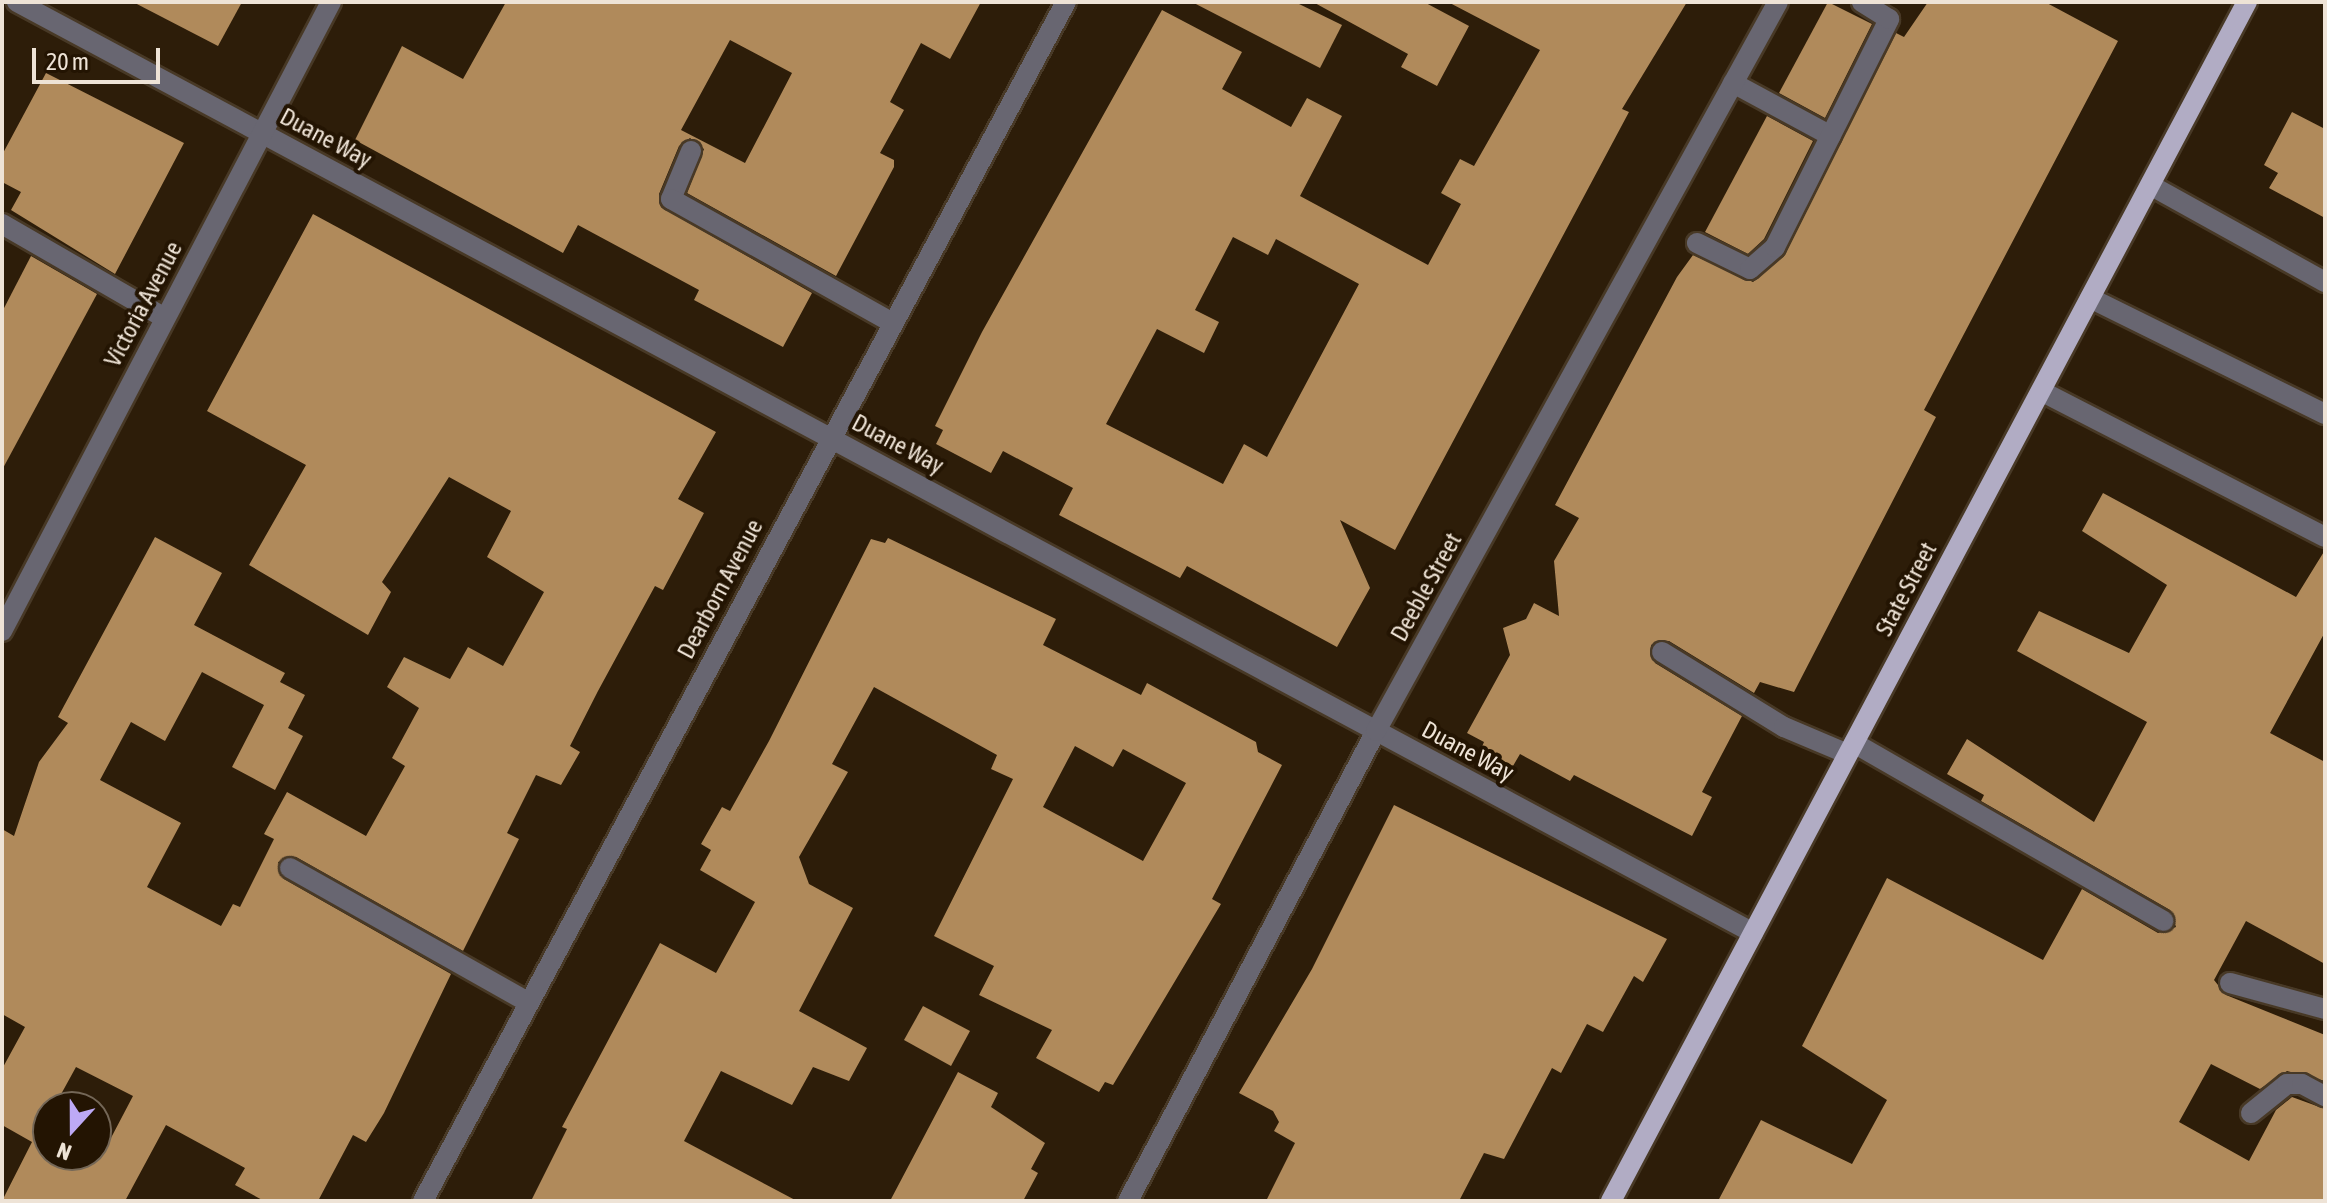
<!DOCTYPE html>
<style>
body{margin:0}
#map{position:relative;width:2327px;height:1203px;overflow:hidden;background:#2d1d09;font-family:"Asap Condensed",sans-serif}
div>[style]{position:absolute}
.building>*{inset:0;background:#b08a5b}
.roads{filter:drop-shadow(2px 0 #483926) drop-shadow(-2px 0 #483926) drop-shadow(0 2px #483926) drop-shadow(0 -2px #483926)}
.minor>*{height:20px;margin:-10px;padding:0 10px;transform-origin:10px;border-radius:10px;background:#686671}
.major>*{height:20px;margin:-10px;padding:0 10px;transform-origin:10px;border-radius:10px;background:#b1acc4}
span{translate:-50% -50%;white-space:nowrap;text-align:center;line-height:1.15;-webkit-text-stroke:8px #231402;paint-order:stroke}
.street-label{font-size:24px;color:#eee3d6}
.frame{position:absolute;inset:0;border:4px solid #eee3d6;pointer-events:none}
.north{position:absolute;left:32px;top:1091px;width:80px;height:80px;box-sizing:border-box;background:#231402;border:2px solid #746757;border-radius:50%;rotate:201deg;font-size:22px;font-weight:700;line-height:32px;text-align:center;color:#eee3d6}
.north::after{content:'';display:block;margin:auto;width:28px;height:36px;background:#bda9f5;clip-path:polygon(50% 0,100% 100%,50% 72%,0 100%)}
.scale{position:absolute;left:32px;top:48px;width:128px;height:36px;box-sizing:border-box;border:4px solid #eee3d6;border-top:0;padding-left:10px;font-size:24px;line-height:28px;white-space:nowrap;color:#eee3d6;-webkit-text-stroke:6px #231402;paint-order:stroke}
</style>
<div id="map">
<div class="building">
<i style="clip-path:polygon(133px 2px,242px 2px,218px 46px)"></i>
<i style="clip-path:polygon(evenodd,506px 2px,981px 2px,950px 59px,921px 43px,890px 102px,904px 110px,880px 153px,894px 160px,894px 167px,836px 276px,687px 193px,704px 149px,690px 138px,679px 146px,659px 194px,661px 207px,812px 293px,783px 347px,694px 300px,699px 290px,578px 225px,563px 253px,355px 140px,402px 46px,463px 79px,506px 2px,730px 40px,792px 73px,745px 163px,681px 130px,730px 40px)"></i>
<i style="clip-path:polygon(1192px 2px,1295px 2px,1342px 25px,1320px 68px)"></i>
<i style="clip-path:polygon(1313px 2px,1424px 2px,1469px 26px,1437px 86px,1401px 67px,1408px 54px)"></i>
<i style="clip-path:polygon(evenodd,1448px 2px,1687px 2px,1622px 109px,1629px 112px,1395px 550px,1340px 520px,1370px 588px,1337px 647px,1187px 566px,1180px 578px,1059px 515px,1073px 488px,1003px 451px,991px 473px,936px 444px,943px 430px,935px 426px,982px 332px,1162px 10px,1242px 52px,1222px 89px,1291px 127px,1307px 98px,1342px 116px,1300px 196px,1428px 265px,1461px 204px,1441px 193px,1460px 159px,1474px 166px,1540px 50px,1448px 2px,1233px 237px,1268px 255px,1276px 239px,1359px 284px,1267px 457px,1244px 444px,1223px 484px,1106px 424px,1157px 329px,1204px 353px,1219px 322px,1195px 310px,1233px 237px)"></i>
<i style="clip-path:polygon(1828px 2px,1872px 24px,1825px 118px,1779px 93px)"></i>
<i style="clip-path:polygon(1928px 2px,2045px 2px,2118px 41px,1924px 410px,1936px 417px,1794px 692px,1760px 682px,1754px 693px,1669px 641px,1651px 645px,1655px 663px,1742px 716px,1702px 792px,1712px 797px,1692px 836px,1574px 775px,1570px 781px,1520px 754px,1513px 766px,1481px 749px,1484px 742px,1467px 733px,1510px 655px,1503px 628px,1526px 619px,1534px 603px,1559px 616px,1554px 561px,1579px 518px,1555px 505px,1677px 277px,1693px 255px,1753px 282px,1784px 256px,1896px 33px,1904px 37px)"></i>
<i style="clip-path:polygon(46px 73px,184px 143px,115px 274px,11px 210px,21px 192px,2px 182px,2px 155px)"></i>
<i style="clip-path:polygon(2292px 112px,2325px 129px,2325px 218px,2269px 188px,2278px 173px,2264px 165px)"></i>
<i style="clip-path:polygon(1767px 116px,1813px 141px,1764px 239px,1748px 254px,1705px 232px)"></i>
<i style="clip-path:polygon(evenodd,313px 214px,716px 432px,678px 499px,704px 513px,663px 590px,655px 586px,598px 691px,570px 746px,580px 752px,561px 785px,536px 775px,507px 833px,519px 839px,463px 951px,296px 857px,278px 862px,284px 879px,451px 974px,384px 1113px,366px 1142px,353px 1135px,318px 1201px,264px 1201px,235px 1185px,245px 1168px,166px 1125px,125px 1201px,2px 1201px,32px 1142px,2px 1125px,2px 1069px,25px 1027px,2px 1014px,2px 829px,14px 836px,39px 762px,68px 723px,58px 717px,155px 537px,222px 573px,194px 625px,285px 673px,280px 682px,305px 695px,288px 728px,303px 736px,275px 790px,232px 767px,264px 705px,202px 672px,165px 741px,131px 722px,100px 780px,181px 823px,147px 887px,221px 926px,233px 904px,240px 907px,274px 839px,264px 834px,287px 792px,366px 836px,405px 766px,392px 758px,419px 708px,387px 687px,404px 657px,450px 679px,468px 647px,503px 666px,544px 592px,487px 557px,511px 511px,449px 477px,382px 582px,391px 592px,368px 635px,249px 565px,306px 465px,207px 411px,313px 214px,76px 1067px,133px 1096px,102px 1155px,48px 1155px,48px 1107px,54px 1107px,76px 1067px)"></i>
<i style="clip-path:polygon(31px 256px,97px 294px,2px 470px,2px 312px)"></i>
<i style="clip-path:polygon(2103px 493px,2296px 597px,2325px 550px,2325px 632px,2270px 733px,2325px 762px,2325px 964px,2246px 921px,2214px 980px,2226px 995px,2325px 1035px,2325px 1081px,2287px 1071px,2260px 1089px,2211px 1064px,2179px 1122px,2249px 1161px,2276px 1110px,2292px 1097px,2325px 1109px,2325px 1201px,1718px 1201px,1761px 1120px,1852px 1164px,1887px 1100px,1802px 1046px,1887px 878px,2043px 960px,2082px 889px,2158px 933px,2176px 927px,2170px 910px,1981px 801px,1984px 795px,1947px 774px,1967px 739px,2094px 822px,2147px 722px,2017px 651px,2039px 611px,2129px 653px,2167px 585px,2082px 531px)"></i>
<i style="clip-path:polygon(evenodd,888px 538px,1056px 619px,1043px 645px,1141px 695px,1147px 683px,1256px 742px,1258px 752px,1282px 765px,1212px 899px,1221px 904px,1113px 1085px,1105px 1082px,1099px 1092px,1036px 1058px,1052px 1030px,979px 995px,994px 966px,934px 936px,1013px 779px,991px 769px,997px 755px,874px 687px,832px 764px,848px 772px,799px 857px,809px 884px,853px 908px,799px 1011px,867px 1048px,849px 1081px,813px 1067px,792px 1105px,721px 1071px,684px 1141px,797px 1201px,531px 1201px,567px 1129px,562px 1127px,660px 943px,716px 973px,755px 902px,700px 870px,711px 850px,701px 844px,722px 807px,730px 811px,769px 741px,871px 539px,885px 543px,888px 538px,1075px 746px,1113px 767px,1123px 749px,1186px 783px,1143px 861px,1043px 807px,1075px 746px)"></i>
<i style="clip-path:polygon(1394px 805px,1667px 939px,1643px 982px,1634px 976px,1603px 1032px,1587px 1024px,1561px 1073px,1552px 1068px,1504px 1159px,1484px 1153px,1459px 1201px,1266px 1201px,1295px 1143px,1274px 1131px,1279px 1122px,1273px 1111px,1239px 1093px,1312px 969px)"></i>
<i style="clip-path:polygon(923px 1006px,970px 1031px,951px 1066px,904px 1040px)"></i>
<i style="clip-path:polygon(958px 1072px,998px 1093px,991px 1107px,1045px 1143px,1031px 1169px,1038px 1173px,1023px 1201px,890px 1201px)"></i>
</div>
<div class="roads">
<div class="minor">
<i style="left:17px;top:2px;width:1970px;rotate:28.2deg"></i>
<i style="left:1733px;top:83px;width:111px;rotate:28.4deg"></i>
<i style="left:691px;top:151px;width:52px;rotate:112.6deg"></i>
<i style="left:671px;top:199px;width:254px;rotate:29.2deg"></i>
<i style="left:2150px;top:185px;width:200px;rotate:29deg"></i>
<i style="left:2px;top:224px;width:188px;rotate:30deg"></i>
<i style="left:1697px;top:243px;width:59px;rotate:26.1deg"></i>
<i style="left:1750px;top:269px;width:33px;rotate:-41deg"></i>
<i style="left:1775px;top:247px;width:255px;rotate:-63.4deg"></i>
<i style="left:1889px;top:19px;width:32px;rotate:-148deg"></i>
<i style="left:2090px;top:298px;width:262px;rotate:26.3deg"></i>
<i style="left:2041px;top:391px;width:319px;rotate:27.2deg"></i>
<i style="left:2px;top:631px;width:710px;rotate:-62.39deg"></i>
<i style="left:1662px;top:652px;width:143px;rotate:31.6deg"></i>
<i style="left:1784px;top:727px;width:69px;rotate:22.9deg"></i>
<i style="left:1854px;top:743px;width:357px;rotate:29.9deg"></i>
<i style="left:290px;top:868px;width:273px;rotate:29.4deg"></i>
<i style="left:2230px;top:983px;width:98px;rotate:15.3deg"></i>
<i style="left:2251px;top:1113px;width:46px;rotate:-38.9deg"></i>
<i style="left:2287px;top:1084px;width:15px"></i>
<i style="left:2302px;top:1084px;width:26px;rotate:28deg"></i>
<i style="left:423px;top:1201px;width:1361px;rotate:-61.8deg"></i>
<i style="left:1128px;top:1201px;width:531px;rotate:-62.18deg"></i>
<i style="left:1376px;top:731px;width:832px;rotate:-61.13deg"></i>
</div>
<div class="major">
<i style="left:1611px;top:1201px;width:1357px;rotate:-62.06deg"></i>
</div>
</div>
<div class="street-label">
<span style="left:326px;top:138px;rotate:28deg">Duane Way</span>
<span style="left:143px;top:304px;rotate:-62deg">Victoria Avenue</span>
<span style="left:898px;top:444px;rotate:28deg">Duane Way</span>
<span style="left:1426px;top:587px;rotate:-61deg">Deeble Street</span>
<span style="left:720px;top:589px;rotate:-62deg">Dearborn Avenue</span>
<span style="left:1906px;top:589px;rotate:-62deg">State Street</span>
<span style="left:1468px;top:751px;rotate:28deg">Duane Way</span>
</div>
<div class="frame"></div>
<div class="north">N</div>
<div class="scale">20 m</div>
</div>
